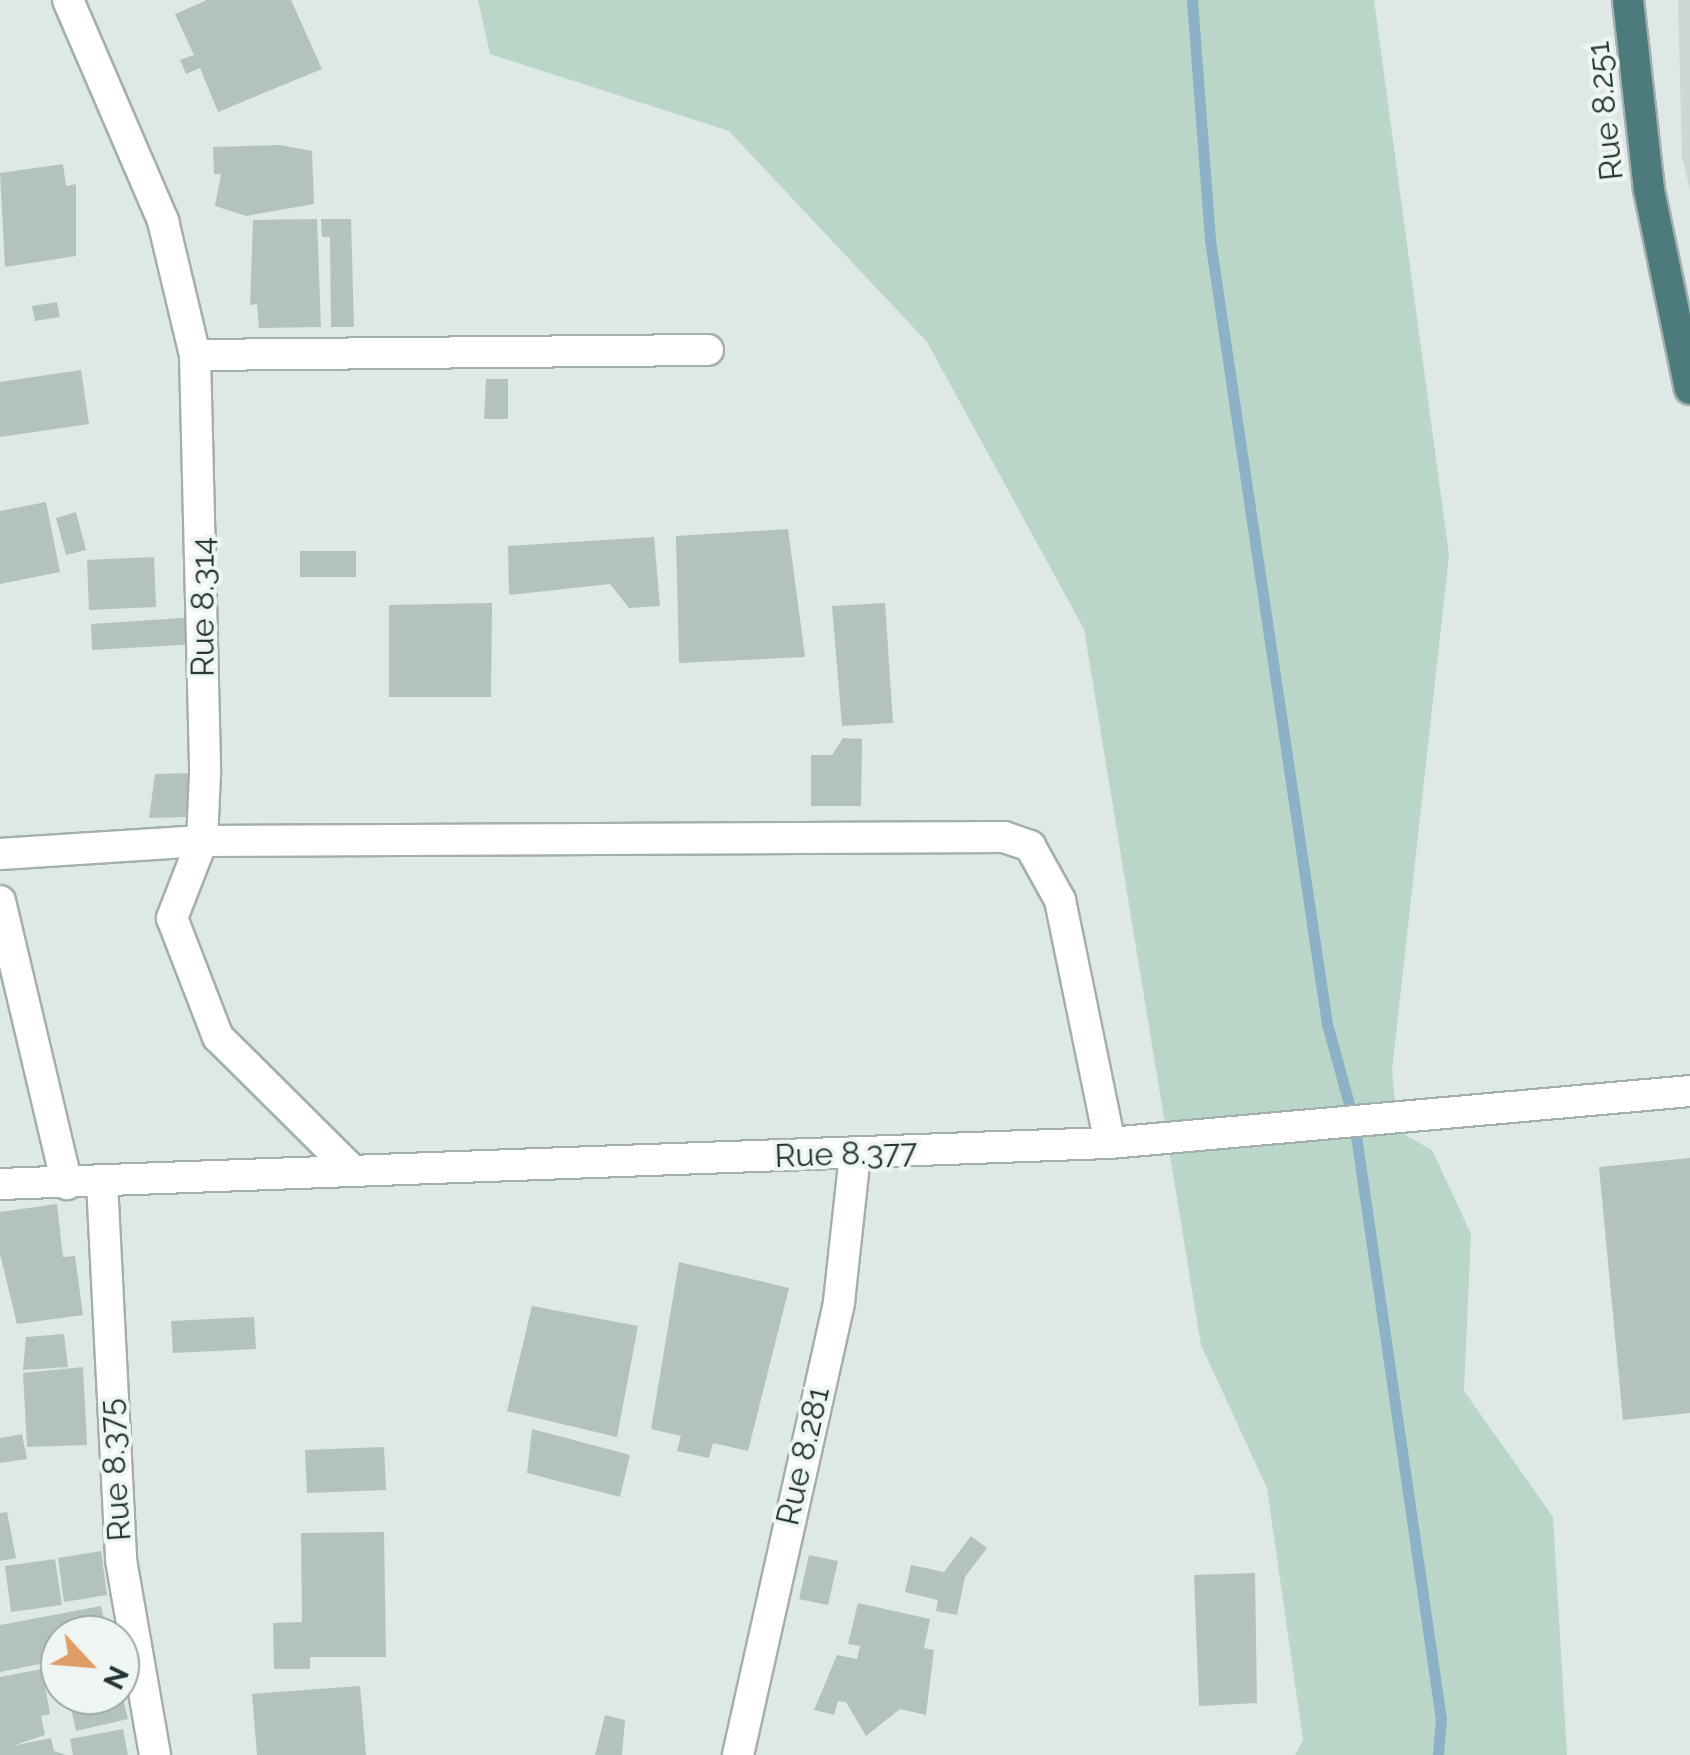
<!DOCTYPE html>
<style>
body{margin:0}
#map{position:relative;width:1690px;height:1755px;overflow:hidden;background:#dee8e6;font-family:Raleway,sans-serif}
div>[style]{position:absolute}
.built>*{inset:0;background:#cdd7d5}
.green>*{inset:0;background:#bad6c8}
.stream>*{height:11px;margin:-5.5px;padding:0 5.5px;transform-origin:5.5px;border-radius:5.5px;background:#8db1c6}
.building>*{inset:0;background:#b4c2bf}
.roads{filter:drop-shadow(2px 0 #a2afad) drop-shadow(-2px 0 #a2afad) drop-shadow(0 2px #a2afad) drop-shadow(0 -2px #a2afad)}
.minor>*{height:30px;margin:-15px;padding:0 15px;transform-origin:15px;border-radius:15px;background:#fff}
.tertiary>*{height:30px;margin:-15px;padding:0 15px;transform-origin:15px;border-radius:15px;background:#fff}
.trunk>*{height:30px;margin:-15px;padding:0 15px;transform-origin:15px;border-radius:15px;background:#4d7a7a}
span{translate:-50% -50%;white-space:nowrap;text-align:center;line-height:1.15;-webkit-text-stroke:8px #eef5f3;paint-order:stroke}
.street-label{font-size:32px;color:#223534}
.north{position:absolute;left:40px;top:1615px;width:100px;height:100px;box-sizing:border-box;background:#eef5f3;border:2px solid #9ca8a7;border-radius:50%;rotate:116deg;font-size:28px;font-weight:700;line-height:40px;text-align:center;color:#223534}
.north::after{content:'';display:block;margin:auto;width:35px;height:45px;background:#df9d65;clip-path:polygon(50% 0,100% 100%,50% 72%,0 100%)}
</style>
<div id="map">
<div class="built">
<i style="clip-path:polygon(1678px 0,1690px 0,1690px 190px,1682px 157px)"></i>
</div>
<div class="green">
<i style="clip-path:polygon(478px 0,1374px 0,1449px 555px,1392px 1071px,1398px 1131px,1432px 1150px,1471px 1234px,1464px 1391px,1553px 1517px,1567px 1755px,1295px 1755px,1303px 1740px,1267px 1488px,1201px 1345px,1084px 629px,927px 342px,729px 131px,490px 54px)"></i>
</div>
<div class="stream">
<i style="left:1192px;top:0;width:241px;rotate:85.7deg"></i>
<i style="left:1210px;top:240px;width:793px;rotate:81.51deg"></i>
<i style="left:1327px;top:1024px;width:102px;rotate:74.6deg"></i>
<i style="left:1354px;top:1122px;width:603px;rotate:81.71deg"></i>
<i style="left:1441px;top:1719px;width:36px;rotate:95deg"></i>
</div>
<div class="building">
<i style="clip-path:polygon(207px 0,291px 0,322px 69px,218px 112px,200px 68px,186px 74px,180px 60px,194px 55px,175px 14px)"></i>
<i style="clip-path:polygon(280px 145px,312px 151px,314px 204px,246px 216px,215px 206px,221px 174px,214px 174px,213px 147px)"></i>
<i style="clip-path:polygon(63px 164px,66px 186px,76px 184px,76px 256px,5px 267px,0 173px)"></i>
<i style="clip-path:polygon(317px 219px,321px 327px,259px 328px,257px 304px,250px 305px,253px 220px)"></i>
<i style="clip-path:polygon(321px 219px,351px 219px,354px 327px,331px 327px,330px 237px,322px 237px)"></i>
<i style="clip-path:polygon(57px 302px,60px 317px,35px 321px,32px 306px)"></i>
<i style="clip-path:polygon(81px 370px,89px 424px,0 437px,0 382px)"></i>
<i style="clip-path:polygon(486px 379px,508px 379px,508px 419px,484px 419px)"></i>
<i style="clip-path:polygon(46px 502px,60px 572px,0 584px,0 511px)"></i>
<i style="clip-path:polygon(76px 512px,86px 550px,66px 555px,56px 518px)"></i>
<i style="clip-path:polygon(788px 529px,805px 657px,679px 663px,676px 536px)"></i>
<i style="clip-path:polygon(654px 537px,660px 606px,629px 608px,610px 584px,509px 595px,508px 546px)"></i>
<i style="clip-path:polygon(300px 551px,356px 551px,356px 577px,300px 577px)"></i>
<i style="clip-path:polygon(154px 557px,156px 607px,89px 610px,87px 560px)"></i>
<i style="clip-path:polygon(492px 603px,491px 697px,389px 697px,389px 605px)"></i>
<i style="clip-path:polygon(885px 603px,893px 723px,842px 726px,832px 606px)"></i>
<i style="clip-path:polygon(197px 617px,198px 644px,92px 650px,91px 624px)"></i>
<i style="clip-path:polygon(843px 738px,862px 739px,861px 806px,811px 806px,811px 755px,832px 755px)"></i>
<i style="clip-path:polygon(192px 773px,186px 817px,149px 818px,155px 774px)"></i>
<i style="clip-path:polygon(1690px 1158px,1690px 1413px,1623px 1420px,1599px 1167px)"></i>
<i style="clip-path:polygon(57px 1204px,63px 1257px,75px 1256px,83px 1315px,17px 1324px,0 1254px,0 1212px)"></i>
<i style="clip-path:polygon(679px 1262px,789px 1288px,748px 1451px,713px 1443px,709px 1458px,677px 1451px,681px 1436px,651px 1429px)"></i>
<i style="clip-path:polygon(532px 1306px,638px 1326px,617px 1437px,507px 1411px)"></i>
<i style="clip-path:polygon(254px 1317px,256px 1349px,173px 1353px,171px 1321px)"></i>
<i style="clip-path:polygon(64px 1334px,68px 1367px,23px 1370px,26px 1337px)"></i>
<i style="clip-path:polygon(83px 1367px,87px 1445px,27px 1447px,23px 1373px)"></i>
<i style="clip-path:polygon(532px 1429px,630px 1455px,620px 1497px,527px 1473px)"></i>
<i style="clip-path:polygon(22px 1434px,27px 1459px,0 1463px,0 1438px)"></i>
<i style="clip-path:polygon(384px 1447px,386px 1490px,307px 1493px,305px 1450px)"></i>
<i style="clip-path:polygon(7px 1512px,16px 1558px,0 1561px,0 1513px)"></i>
<i style="clip-path:polygon(384px 1532px,386px 1657px,310px 1657px,310px 1669px,274px 1669px,273px 1623px,302px 1622px,301px 1533px)"></i>
<i style="clip-path:polygon(971px 1536px,987px 1548px,965px 1577px,957px 1615px,936px 1611px,938px 1600px,905px 1592px,911px 1565px,944px 1572px)"></i>
<i style="clip-path:polygon(101px 1551px,107px 1595px,64px 1602px,58px 1558px)"></i>
<i style="clip-path:polygon(809px 1555px,838px 1561px,828px 1605px,799px 1599px)"></i>
<i style="clip-path:polygon(55px 1559px,62px 1605px,11px 1612px,5px 1566px)"></i>
<i style="clip-path:polygon(1255px 1573px,1257px 1703px,1199px 1706px,1194px 1575px)"></i>
<i style="clip-path:polygon(858px 1603px,930px 1619px,924px 1648px,934px 1650px,926px 1715px,900px 1709px,866px 1736px,846px 1702px,838px 1701px,834px 1715px,814px 1710px,837px 1655px,857px 1659px,860px 1646px,848px 1644px)"></i>
<i style="clip-path:polygon(101px 1606px,107px 1635px,60px 1635px,60px 1660px,0 1672px,0 1625px)"></i>
<i style="clip-path:polygon(42px 1669px,50px 1714px,41px 1716px,45px 1735px,12px 1746px,51px 1738px,54px 1751px,66px 1755px,0 1755px,0 1677px)"></i>
<i style="clip-path:polygon(360px 1686px,366px 1755px,257px 1755px,252px 1694px)"></i>
<i style="clip-path:polygon(68px 1695px,122px 1695px,128px 1719px,76px 1731px)"></i>
<i style="clip-path:polygon(605px 1715px,625px 1720px,622px 1755px,595px 1755px)"></i>
<i style="clip-path:polygon(123px 1729px,128px 1755px,73px 1755px,70px 1739px)"></i>
</div>
<div class="roads">
<div class="minor">
<i style="left:68px;top:0;width:241px;rotate:66.7deg"></i>
<i style="left:163px;top:221px;width:138px;rotate:76.6deg"></i>
<i style="left:195px;top:355px;width:418px;rotate:88.6deg"></i>
<i style="left:205px;top:773px;width:68px;rotate:92.5deg"></i>
<i style="left:202px;top:841px;width:83px;rotate:111.3deg"></i>
<i style="left:172px;top:918px;width:128px;rotate:68.9deg"></i>
<i style="left:218px;top:1037px;width:187px;rotate:44.8deg"></i>
<i style="left:195px;top:355px;width:513px;rotate:-0.56deg"></i>
<i style="left:0;top:854px;width:202px;rotate:-3.7deg"></i>
<i style="left:202px;top:841px;width:802px;rotate:-0.29deg"></i>
<i style="left:1004px;top:837px;width:28px;rotate:19deg"></i>
<i style="left:1030px;top:846px;width:62px;rotate:60.9deg"></i>
<i style="left:1060px;top:900px;width:248px;rotate:78.4deg"></i>
<i style="left:0;top:901px;width:291px;rotate:76.7deg"></i>
<i style="left:102px;top:1182px;width:378px;rotate:87.1deg"></i>
<i style="left:121px;top:1560px;width:198px;rotate:80.1deg"></i>
<i style="left:738px;top:1755px;width:464px;rotate:-77.4deg"></i>
<i style="left:839px;top:1302px;width:149px;rotate:-83.8deg"></i>
</div>
<div class="tertiary">
<i style="left:0;top:1184px;width:1111px;rotate:-2.12deg"></i>
<i style="left:1110px;top:1143px;width:582px;rotate:-5.12deg"></i>
</div>
<div class="trunk">
<i style="left:1628px;top:0;width:191px;rotate:83.7deg"></i>
<i style="left:1649px;top:190px;width:203px;rotate:78.4deg"></i>
</div>
</div>
<div class="street-label">
<span style="left:1605px;top:111px;rotate:-96deg">Rue 8.251</span>
<span style="left:203px;top:607px;rotate:-90deg">Rue 8.314</span>
<span style="left:846px;top:1154px;rotate:-2deg">Rue 8.377</span>
<span style="left:803px;top:1456px;rotate:-77deg">Rue 8.281</span>
<span style="left:115px;top:1470px;rotate:-94deg">Rue 8.375</span>
</div>
<div class="north">N</div>
</div>
